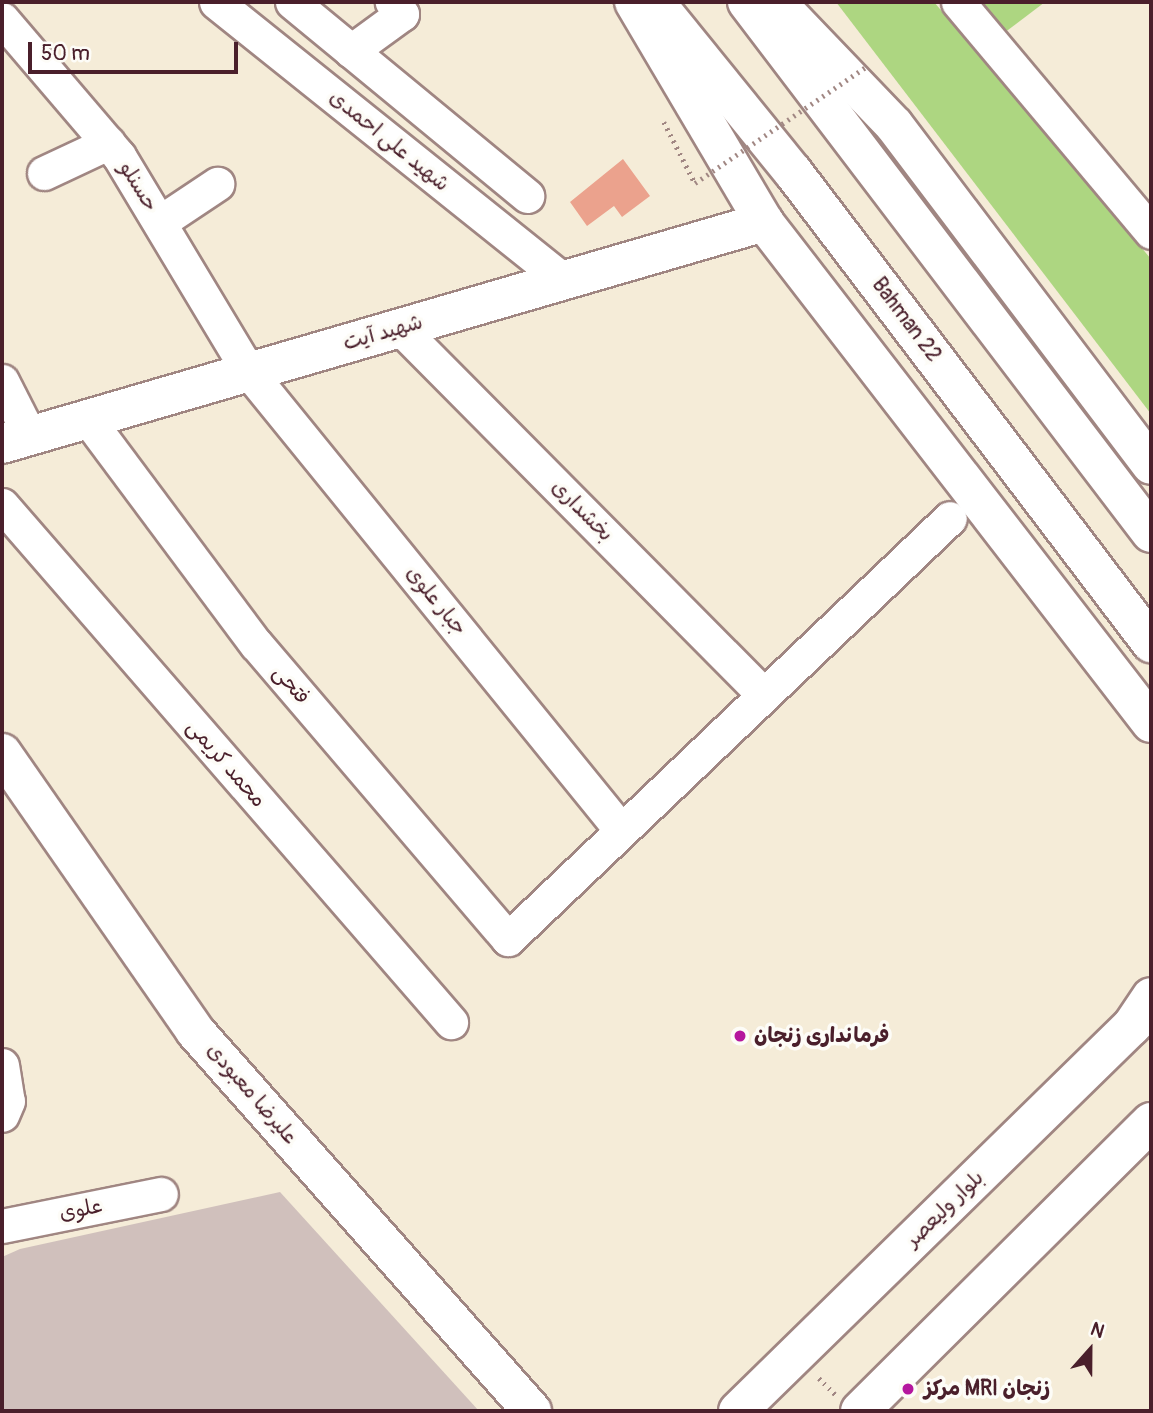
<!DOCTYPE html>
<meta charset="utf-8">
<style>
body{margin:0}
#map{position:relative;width:1153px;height:1413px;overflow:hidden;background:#f5ecd8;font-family:Pangolin,"Playpen Sans Arabic",sans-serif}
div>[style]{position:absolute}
.industrial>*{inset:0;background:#d0c0bc}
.green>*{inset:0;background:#add681}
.building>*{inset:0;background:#eba28d}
.path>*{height:4.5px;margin-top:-2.25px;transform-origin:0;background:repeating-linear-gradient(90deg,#a08682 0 2px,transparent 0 7px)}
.roads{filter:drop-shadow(2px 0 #a08682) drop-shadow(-2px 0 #a08682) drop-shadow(0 2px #a08682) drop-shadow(0 -2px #a08682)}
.street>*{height:33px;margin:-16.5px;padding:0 16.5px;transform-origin:16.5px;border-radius:16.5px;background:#fff}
.secondary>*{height:38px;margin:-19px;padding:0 19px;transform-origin:19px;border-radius:19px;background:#fff}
.primary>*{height:38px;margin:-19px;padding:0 19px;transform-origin:19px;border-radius:19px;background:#fff}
.highway>*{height:38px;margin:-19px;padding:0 19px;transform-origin:19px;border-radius:19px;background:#fff}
.path-bridge>*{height:4.5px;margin-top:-2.25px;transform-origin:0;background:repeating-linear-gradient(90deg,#a08682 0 2px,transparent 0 7px)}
.dots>*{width:19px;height:19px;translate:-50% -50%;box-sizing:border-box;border:4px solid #fdfcf7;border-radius:50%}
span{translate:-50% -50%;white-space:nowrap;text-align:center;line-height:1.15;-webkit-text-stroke:7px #fdfcf7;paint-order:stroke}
.street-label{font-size:21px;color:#4a1f2b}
.poi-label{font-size:21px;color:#4a1f2b;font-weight:700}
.left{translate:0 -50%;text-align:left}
.frame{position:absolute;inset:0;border:4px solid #4a1f2b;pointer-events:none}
.north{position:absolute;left:1055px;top:1315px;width:70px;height:70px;-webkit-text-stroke:5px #fdfcf7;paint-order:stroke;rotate:21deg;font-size:19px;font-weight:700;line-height:28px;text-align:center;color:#4a1f2b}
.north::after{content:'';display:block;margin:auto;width:24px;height:32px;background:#4a1f2b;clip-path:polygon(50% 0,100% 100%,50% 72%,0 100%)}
.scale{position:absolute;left:28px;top:42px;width:210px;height:32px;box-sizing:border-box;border:4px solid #4a1f2b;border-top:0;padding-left:9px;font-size:21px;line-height:24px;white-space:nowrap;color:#4a1f2b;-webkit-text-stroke:5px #fdfcf7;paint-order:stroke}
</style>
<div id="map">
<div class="industrial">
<i style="clip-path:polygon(280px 1192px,479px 1411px,2px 1411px,2px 1257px,20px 1249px)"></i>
</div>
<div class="green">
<i style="clip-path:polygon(836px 2px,934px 2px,1151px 259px,1151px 414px)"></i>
<i style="clip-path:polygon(971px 2px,1045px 2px,1000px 36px)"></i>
</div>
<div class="building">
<i style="clip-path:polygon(623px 159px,650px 196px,622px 217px,614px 206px,587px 226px,570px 202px)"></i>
</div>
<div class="path">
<i style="left:664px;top:122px;width:68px;rotate:63.1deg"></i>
<i style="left:819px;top:1378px;width:23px;rotate:45deg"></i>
</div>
<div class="roads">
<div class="street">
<i style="left:216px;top:2px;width:445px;rotate:38.7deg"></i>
<i style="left:292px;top:2px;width:305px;rotate:39.5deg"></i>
<i style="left:958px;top:2px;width:300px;rotate:50deg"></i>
<i style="left:2px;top:19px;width:180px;rotate:49.5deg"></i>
<i style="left:119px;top:156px;width:252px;rotate:59deg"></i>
<i style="left:249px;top:372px;width:590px;rotate:50.92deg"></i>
<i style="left:351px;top:51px;width:63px;rotate:-36deg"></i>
<i style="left:402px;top:14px;width:16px;rotate:-130deg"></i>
<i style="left:44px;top:173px;width:71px;rotate:-25.1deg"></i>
<i style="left:160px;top:222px;width:69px;rotate:-33.7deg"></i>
<i style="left:400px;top:328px;width:517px;rotate:45.24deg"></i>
<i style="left:2px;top:381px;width:62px;rotate:63deg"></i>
<i style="left:88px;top:419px;width:281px;rotate:53.3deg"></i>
<i style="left:256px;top:644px;width:388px;rotate:49.5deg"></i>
<i style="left:508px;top:939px;width:610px;rotate:-43.61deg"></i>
<i style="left:2px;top:505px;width:685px;rotate:49.03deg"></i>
<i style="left:2px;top:1065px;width:36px;rotate:81deg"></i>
<i style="left:8px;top:1101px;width:15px;rotate:113deg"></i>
<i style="left:2px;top:1226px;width:162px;rotate:-11.4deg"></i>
</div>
<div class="secondary">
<i style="left:2px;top:444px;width:794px;rotate:-16.24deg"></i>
<i style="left:2px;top:753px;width:338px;rotate:55.2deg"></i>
<i style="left:195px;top:1031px;width:508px;rotate:48.43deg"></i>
</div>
<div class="primary">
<i style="left:738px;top:1411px;width:578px;rotate:-44.37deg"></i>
<i style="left:860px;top:1411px;width:410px;rotate:-44.8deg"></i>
</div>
<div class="highway">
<i style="left:634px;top:2px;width:256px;rotate:59.4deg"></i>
<i style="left:764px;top:222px;width:633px;rotate:52.32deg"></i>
<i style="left:747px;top:2px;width:667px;rotate:52.74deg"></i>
<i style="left:776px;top:2px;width:170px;rotate:46.2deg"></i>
<i style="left:894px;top:125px;width:426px;rotate:52.9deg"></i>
<i style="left:660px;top:8px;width:211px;rotate:51deg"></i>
<i style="left:793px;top:172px;width:592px;rotate:52.76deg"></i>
<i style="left:1131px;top:1027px;width:36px;rotate:-56deg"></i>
</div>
</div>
<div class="path-bridge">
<i style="left:695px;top:183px;width:207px;rotate:-34.2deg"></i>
</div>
<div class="dots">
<i style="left:740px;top:1036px;background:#b5179e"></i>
<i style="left:908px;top:1389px;background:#b5179e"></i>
</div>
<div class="street-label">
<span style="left:389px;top:141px;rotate:39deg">شهید علی احمدی</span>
<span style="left:138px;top:186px;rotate:58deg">حسنلو</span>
<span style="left:906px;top:320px;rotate:53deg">Bahman 22</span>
<span style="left:383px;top:333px;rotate:-16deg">شهید آیت</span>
<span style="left:582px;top:511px;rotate:45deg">بخشداری</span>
<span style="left:436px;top:601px;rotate:51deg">جبار علوی</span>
<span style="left:291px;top:685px;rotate:49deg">فتحی</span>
<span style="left:226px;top:764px;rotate:49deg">محمد کریمی</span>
<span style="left:252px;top:1094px;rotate:49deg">علیرضا معبودی</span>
<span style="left:945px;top:1209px;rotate:-44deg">بلوار ولیعصر</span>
<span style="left:81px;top:1210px;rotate:-11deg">علوی</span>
</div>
<div class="poi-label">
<span class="left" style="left:754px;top:1036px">فرمانداری زنجان</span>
<span class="left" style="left:924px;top:1389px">مرکز MRI زنجان</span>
</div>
<div class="frame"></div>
<div class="north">N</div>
<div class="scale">50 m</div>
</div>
